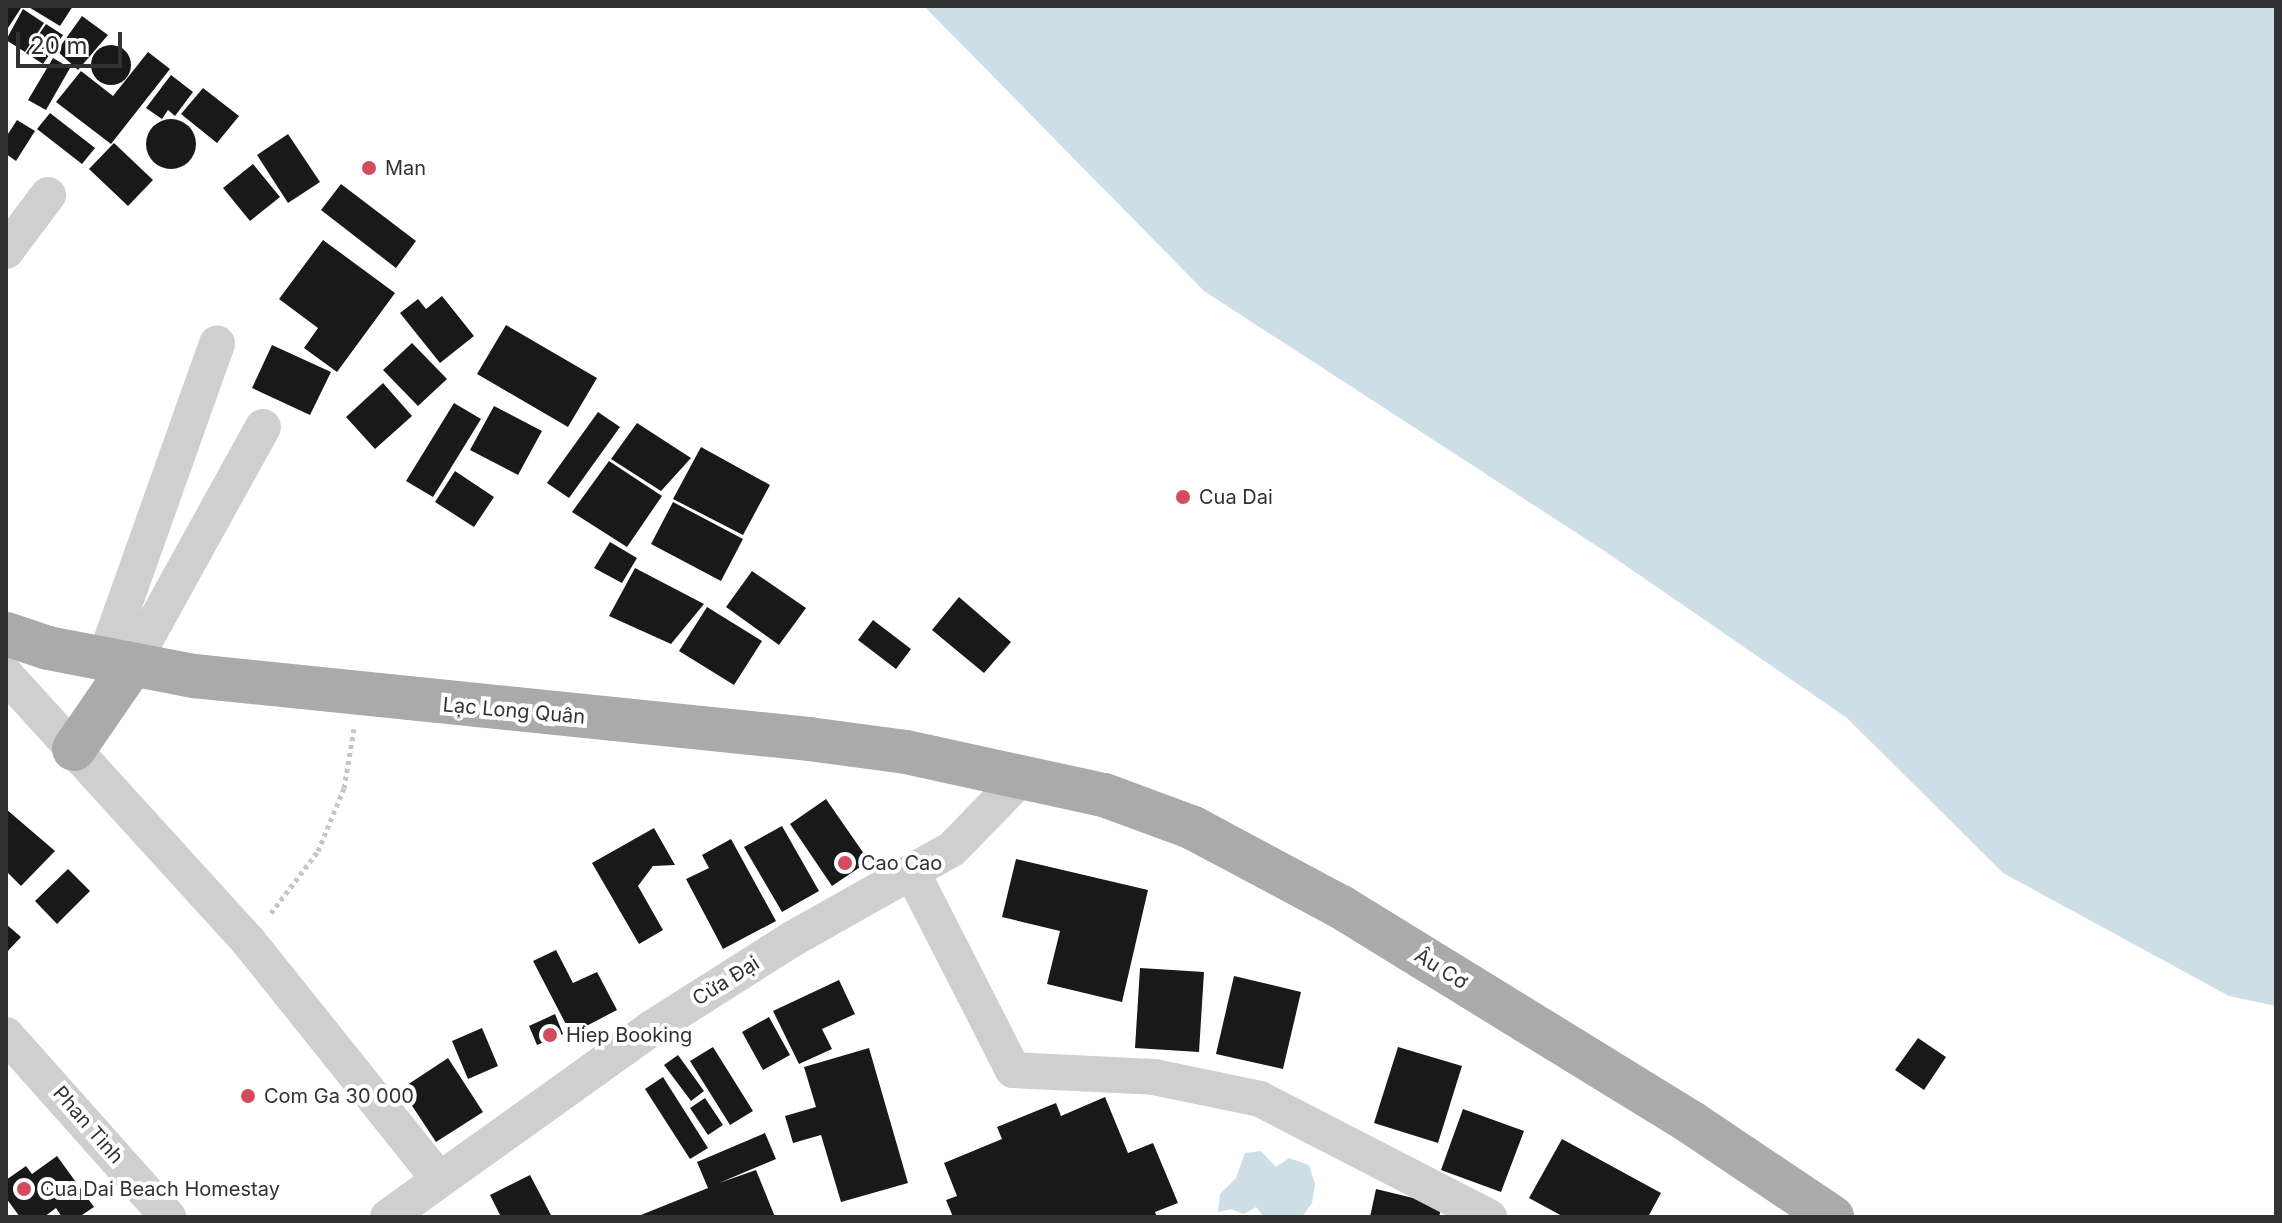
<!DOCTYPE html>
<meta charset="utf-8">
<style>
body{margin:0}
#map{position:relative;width:2282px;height:1223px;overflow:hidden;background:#fff;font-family:Inter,sans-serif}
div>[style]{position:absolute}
.water>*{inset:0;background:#cddee6}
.building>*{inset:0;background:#191919}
.round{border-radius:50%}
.path>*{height:5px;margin-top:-2.5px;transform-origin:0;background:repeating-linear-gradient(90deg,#c6c6c6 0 4px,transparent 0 8px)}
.minor>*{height:36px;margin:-18px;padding:0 18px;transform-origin:18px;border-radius:18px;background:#cfcfcf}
.major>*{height:44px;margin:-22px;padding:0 22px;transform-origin:22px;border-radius:22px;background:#aaa}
.dots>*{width:22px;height:22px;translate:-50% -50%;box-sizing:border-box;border:4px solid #fff;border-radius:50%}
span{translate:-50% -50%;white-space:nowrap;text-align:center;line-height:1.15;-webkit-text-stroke:8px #fff;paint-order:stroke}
.poi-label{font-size:20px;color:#323232}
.left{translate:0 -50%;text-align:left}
.street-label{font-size:20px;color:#323232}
.frame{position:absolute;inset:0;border:8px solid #323232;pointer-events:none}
.scale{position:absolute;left:16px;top:32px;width:106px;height:36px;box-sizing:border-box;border:4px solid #323232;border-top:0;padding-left:10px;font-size:24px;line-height:28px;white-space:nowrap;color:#323232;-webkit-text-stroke:6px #fff;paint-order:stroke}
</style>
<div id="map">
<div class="water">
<i style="clip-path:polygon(924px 6px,2276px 6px,2276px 1006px,2229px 996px,2003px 873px,1847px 718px,1603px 550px,1204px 291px)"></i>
<i style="clip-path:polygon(1261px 1151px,1276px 1167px,1289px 1158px,1309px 1165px,1315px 1184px,1312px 1203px,1302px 1217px,1264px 1217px,1256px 1207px,1244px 1214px,1231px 1209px,1218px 1212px,1220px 1194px,1236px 1178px,1245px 1153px)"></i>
</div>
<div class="building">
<i style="clip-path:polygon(6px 6px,21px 8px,6px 31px)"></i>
<i style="clip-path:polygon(27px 6px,73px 6px,60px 26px)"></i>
<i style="clip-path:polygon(23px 9px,44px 23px,25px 52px,6px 40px)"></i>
<i style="clip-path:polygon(82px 16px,108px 35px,78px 70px,57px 51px)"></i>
<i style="clip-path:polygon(46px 24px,63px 35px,43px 64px,26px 53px)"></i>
<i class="round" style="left:91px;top:45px;width:40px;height:40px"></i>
<i style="clip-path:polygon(148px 52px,170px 69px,111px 144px,56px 102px,81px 71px,113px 96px)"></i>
<i style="clip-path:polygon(53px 58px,70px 68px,46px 110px,28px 100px)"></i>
<i style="clip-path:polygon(171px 75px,193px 92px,175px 116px,168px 110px,162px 119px,146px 108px)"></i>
<i style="clip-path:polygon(203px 88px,239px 116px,217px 143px,181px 114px)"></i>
<i style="clip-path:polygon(50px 113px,95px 148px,82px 164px,37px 129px)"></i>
<i class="round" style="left:146px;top:119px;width:50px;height:50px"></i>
<i style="clip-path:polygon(17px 120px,35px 131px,16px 161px,6px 154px,6px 137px)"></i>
<i style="clip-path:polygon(288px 134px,320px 182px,288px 203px,257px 155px)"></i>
<i style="clip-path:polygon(114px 143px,153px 180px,128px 206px,89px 169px)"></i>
<i style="clip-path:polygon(253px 164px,280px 197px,250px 221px,223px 188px)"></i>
<i style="clip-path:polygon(341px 184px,416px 241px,396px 268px,321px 210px)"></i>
<i style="clip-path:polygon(323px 240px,395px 293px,337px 372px,304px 348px,318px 328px,279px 299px)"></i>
<i style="clip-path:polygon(442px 296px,474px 336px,440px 363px,400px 313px,418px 299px,426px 309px)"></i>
<i style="clip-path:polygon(506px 325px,597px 378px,568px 427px,477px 374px)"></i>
<i style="clip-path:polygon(412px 343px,447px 379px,418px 406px,383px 370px)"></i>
<i style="clip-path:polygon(272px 345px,331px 372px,310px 415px,252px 388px)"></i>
<i style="clip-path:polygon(383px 383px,412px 416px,375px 449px,346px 417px)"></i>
<i style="clip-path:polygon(454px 403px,481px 419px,433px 497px,406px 481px)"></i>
<i style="clip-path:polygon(494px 406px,542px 431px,518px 475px,470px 450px)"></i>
<i style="clip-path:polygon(598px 412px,620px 427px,569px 498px,547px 483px)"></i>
<i style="clip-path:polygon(637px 423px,691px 458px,661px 491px,611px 459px)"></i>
<i style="clip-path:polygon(701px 447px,770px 485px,743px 535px,673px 499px)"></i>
<i style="clip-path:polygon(609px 461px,662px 496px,627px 547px,572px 512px)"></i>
<i style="clip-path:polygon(455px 471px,494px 497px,474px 527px,435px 502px)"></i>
<i style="clip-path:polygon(673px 502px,743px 539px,721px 581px,651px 544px)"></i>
<i style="clip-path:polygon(610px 542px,637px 558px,622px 583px,594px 568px)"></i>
<i style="clip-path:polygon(635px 568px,704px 604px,671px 644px,609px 616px)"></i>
<i style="clip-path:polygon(752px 571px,806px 608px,779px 645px,726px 607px)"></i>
<i style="clip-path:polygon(959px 597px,1011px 642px,984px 673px,932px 630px)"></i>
<i style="clip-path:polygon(707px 607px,762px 641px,734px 685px,679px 651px)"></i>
<i style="clip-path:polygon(873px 620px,911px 649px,896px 669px,858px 640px)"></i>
<i style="clip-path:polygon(826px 799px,869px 861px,832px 886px,790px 824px)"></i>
<i style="clip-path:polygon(6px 809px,55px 851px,21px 886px,6px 871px)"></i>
<i style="clip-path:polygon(782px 826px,819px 891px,782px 912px,744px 847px)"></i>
<i style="clip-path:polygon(654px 828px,675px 865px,653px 866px,638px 886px,663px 930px,639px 944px,592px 863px)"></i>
<i style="clip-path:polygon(731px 839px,776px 921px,723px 949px,686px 879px,709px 868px,702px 855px)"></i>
<i style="clip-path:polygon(1016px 859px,1148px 890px,1122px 1002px,1047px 984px,1060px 931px,1002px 917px)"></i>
<i style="clip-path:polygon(68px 869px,90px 891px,57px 924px,35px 901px)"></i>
<i style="clip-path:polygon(6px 924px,21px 937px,6px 953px)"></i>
<i style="clip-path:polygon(556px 950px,573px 983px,597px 972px,617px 1010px,571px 1034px,533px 961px)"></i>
<i style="clip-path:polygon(1140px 968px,1204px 972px,1199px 1052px,1135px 1048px)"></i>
<i style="clip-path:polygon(1234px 976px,1301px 992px,1283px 1069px,1216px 1054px)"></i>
<i style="clip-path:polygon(839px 980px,855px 1014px,822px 1029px,832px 1049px,799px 1064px,773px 1011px)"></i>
<i style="clip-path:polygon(555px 1014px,563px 1034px,537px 1045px,529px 1026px)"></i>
<i style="clip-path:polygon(769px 1017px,790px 1055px,763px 1070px,742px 1032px)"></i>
<i style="clip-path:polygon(482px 1028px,498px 1066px,468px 1079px,452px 1041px)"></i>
<i style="clip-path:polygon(1918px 1038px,1946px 1057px,1924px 1090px,1895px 1070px)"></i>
<i style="clip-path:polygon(713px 1047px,753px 1111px,730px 1125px,690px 1061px)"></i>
<i style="clip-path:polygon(1398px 1047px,1462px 1066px,1438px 1143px,1374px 1123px)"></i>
<i style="clip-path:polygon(869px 1048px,908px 1183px,841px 1202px,821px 1135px,793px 1143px,785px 1116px,816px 1107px,804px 1067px)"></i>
<i style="clip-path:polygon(678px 1055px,704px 1091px,691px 1101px,664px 1065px)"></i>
<i style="clip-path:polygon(448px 1058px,483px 1112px,436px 1142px,401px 1089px)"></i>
<i style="clip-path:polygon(663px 1077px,708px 1148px,690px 1159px,645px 1089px)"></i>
<i style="clip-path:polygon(1105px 1097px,1128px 1153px,1153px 1143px,1178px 1203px,1155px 1212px,1157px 1217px,953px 1217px,946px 1200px,957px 1196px,944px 1163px,1002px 1139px,997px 1127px,1056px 1103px,1061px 1116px)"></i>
<i style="clip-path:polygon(705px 1098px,723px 1125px,708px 1135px,690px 1108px)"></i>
<i style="clip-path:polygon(1463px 1109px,1524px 1131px,1501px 1192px,1441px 1170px)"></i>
<i style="clip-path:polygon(765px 1133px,776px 1159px,719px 1183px,756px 1170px,775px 1217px,636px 1217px,708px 1188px,697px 1162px)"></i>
<i style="clip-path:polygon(1562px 1139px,1661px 1193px,1648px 1217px,1564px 1217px,1529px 1198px)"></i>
<i style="clip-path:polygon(57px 1156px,94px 1207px,79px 1217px,62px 1217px,56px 1208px,44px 1217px,20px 1217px,6px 1198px,6px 1180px,26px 1166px,32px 1174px)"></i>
<i style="clip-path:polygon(530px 1175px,552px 1217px,501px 1217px,490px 1195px)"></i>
<i style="clip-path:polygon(1376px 1189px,1442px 1205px,1439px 1217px,1370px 1217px)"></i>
</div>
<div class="path">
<i style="left:271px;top:913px;width:78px;rotate:-52.8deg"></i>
<i style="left:318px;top:851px;width:68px;rotate:-67.6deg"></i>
<i style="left:344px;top:788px;width:60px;rotate:-80.4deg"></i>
</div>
<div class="minor">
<i style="left:6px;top:251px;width:70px;rotate:-53.1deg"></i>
<i style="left:104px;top:661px;width:337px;rotate:-70.4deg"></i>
<i style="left:131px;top:666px;width:273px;rotate:-61.1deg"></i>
<i style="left:6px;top:675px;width:361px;rotate:47.7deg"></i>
<i style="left:249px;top:942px;width:302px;rotate:51.3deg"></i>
<i style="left:912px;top:872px;width:222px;rotate:63deg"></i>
<i style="left:1013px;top:1070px;width:141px;rotate:2.8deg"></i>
<i style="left:1154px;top:1077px;width:108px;rotate:11.7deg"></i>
<i style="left:1260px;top:1099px;width:258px;rotate:27.3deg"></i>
<i style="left:6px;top:1035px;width:244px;rotate:48.3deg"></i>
<i style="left:388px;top:1217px;width:325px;rotate:-35.6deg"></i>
<i style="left:652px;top:1028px;width:168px;rotate:-32.4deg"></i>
<i style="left:794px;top:938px;width:181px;rotate:-29.4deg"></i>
<i style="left:952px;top:849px;width:103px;rotate:-45.8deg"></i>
</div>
<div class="major">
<i style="left:6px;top:634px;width:44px;rotate:18.4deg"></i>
<i style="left:48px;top:648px;width:149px;rotate:10.9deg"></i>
<i style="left:194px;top:676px;width:618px;rotate:5.85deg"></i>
<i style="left:809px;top:739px;width:98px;rotate:7.6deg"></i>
<i style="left:906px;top:752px;width:203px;rotate:12.3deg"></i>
<i style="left:1104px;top:795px;width:95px;rotate:20.3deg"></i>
<i style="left:1193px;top:828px;width:168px;rotate:28.1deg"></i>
<i style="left:1341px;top:907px;width:412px;rotate:31.6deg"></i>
<i style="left:1692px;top:1123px;width:169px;rotate:33.9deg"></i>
<i style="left:74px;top:749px;width:101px;rotate:-55.5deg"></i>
</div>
<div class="dots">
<i style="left:369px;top:168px;background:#d24c5d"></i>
<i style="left:1183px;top:497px;background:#d24c5d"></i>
<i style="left:845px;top:863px;background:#d24c5d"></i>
<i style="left:550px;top:1035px;background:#d24c5d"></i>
<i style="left:248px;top:1096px;background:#d24c5d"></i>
<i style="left:24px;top:1189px;background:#d24c5d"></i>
</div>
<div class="poi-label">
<span class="left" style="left:385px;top:168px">Man</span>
<span class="left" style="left:1199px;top:497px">Cua Dai</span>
<span class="left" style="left:861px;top:863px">Cao Cao</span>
<span class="left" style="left:566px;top:1035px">Hiep Booking</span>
<span class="left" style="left:264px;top:1096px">Com Ga 30 000</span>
<span class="left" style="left:40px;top:1189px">Cua Dai Beach Homestay</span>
</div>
<div class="street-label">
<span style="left:514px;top:711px;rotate:5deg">Lạc Long Quân</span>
<span style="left:1441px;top:969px;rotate:32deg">Âu Cơ</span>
<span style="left:726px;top:981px;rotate:-32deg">Cửa Đại</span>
<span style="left:88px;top:1125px;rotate:49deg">Phan Tình</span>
</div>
<div class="frame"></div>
<div class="scale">20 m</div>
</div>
